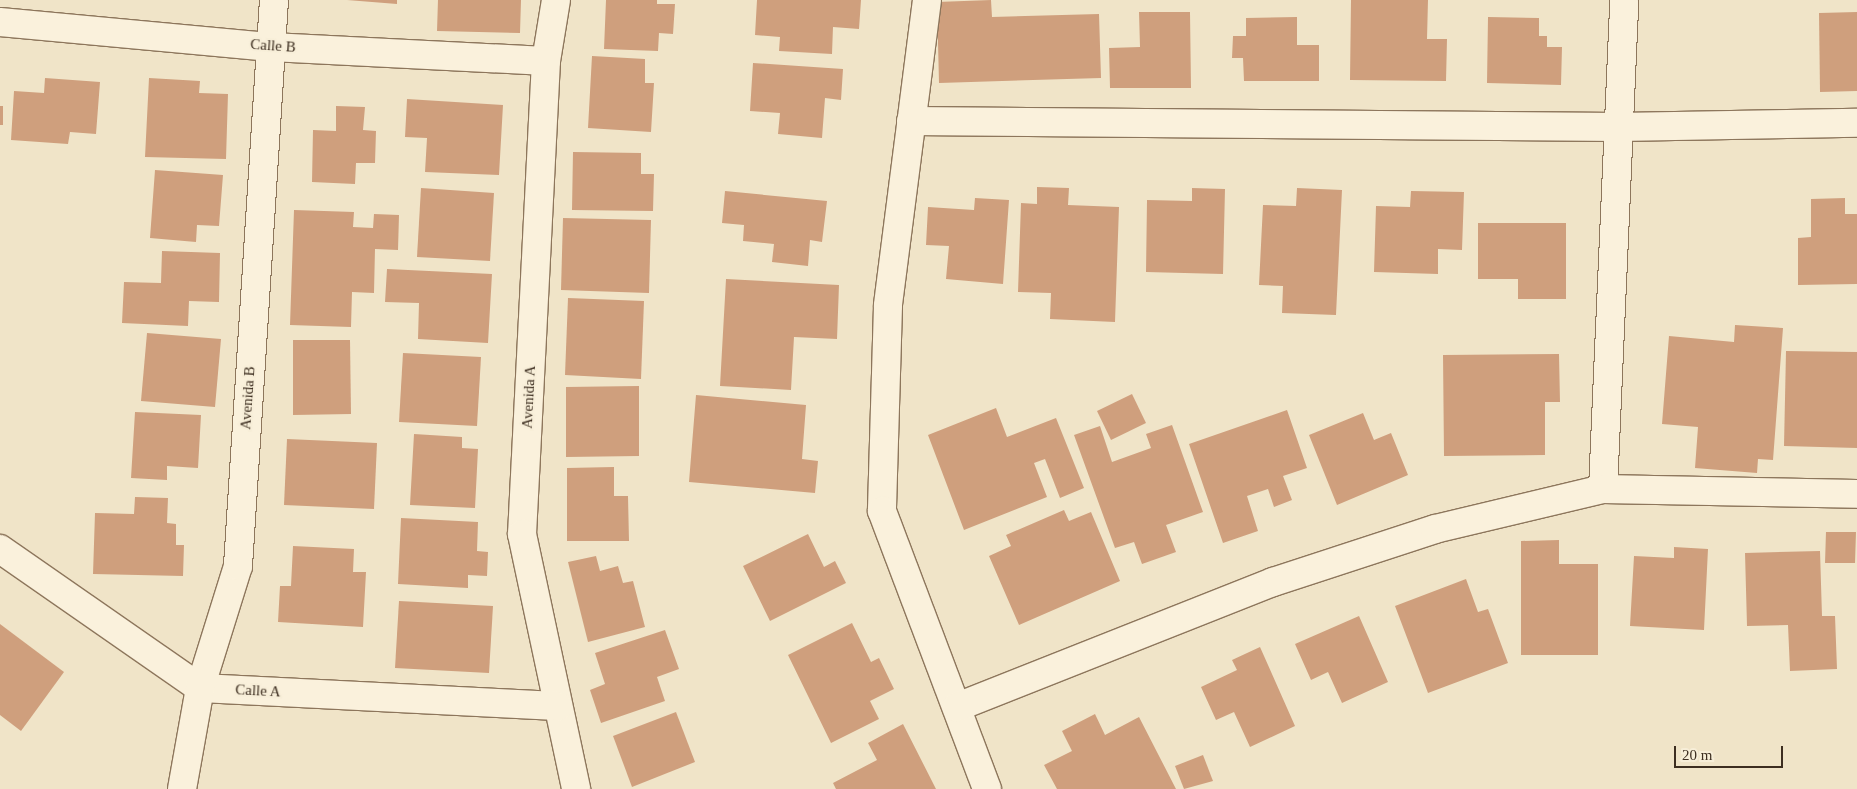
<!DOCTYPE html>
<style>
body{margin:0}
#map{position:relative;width:1857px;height:789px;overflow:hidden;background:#f0e4c8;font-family:Georgia,serif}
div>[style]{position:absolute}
.building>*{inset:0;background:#cf9f7d}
.roads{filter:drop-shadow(1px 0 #8d765c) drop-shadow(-1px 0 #8d765c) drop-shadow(0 1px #8d765c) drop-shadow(0 -1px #8d765c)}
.street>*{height:28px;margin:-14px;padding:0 14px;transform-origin:14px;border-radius:14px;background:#faf1dc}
span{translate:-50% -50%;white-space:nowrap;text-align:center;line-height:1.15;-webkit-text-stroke:4px #f7eed8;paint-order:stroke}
.street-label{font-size:15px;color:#3d2e20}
.scale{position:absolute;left:1674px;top:746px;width:109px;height:22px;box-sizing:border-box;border:2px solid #3d2e20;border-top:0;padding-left:6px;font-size:15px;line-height:18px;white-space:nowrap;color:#3d2e20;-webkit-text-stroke:4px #f7eed8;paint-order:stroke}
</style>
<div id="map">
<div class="building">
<i style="clip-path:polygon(347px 0,397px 0,397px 4px)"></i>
<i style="clip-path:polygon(438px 0,521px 0,520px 33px,437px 31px)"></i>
<i style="clip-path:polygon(606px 0,657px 0,657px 4px,675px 4px,673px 34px,659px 33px,658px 51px,604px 49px)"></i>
<i style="clip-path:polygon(757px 0,861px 0,859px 29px,833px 27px,832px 54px,779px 51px,780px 37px,755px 35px)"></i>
<i style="clip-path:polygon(991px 0,992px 17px,1099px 14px,1101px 78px,939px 83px,937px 2px)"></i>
<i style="clip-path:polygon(1351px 0,1428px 0,1427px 39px,1447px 39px,1446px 81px,1350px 80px)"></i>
<i style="clip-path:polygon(1139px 12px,1190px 12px,1191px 88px,1110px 88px,1109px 48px,1140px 47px)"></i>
<i style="clip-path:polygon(1857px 12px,1857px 91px,1820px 92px,1819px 13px)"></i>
<i style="clip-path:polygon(1297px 17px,1297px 45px,1319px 45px,1319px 81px,1244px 81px,1243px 58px,1232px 58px,1233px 36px,1246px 36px,1246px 18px)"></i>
<i style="clip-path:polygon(1488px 17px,1539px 18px,1539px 36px,1547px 36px,1547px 47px,1562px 47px,1561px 85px,1487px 83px)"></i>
<i style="clip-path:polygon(592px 56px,645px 59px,645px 83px,654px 83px,651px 132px,588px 128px)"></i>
<i style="clip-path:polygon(753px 63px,843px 69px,841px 100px,825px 98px,822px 138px,778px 134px,780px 113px,750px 111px)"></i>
<i style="clip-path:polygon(45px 78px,100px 82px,96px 134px,70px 132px,68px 144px,11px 140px,14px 91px,44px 93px)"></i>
<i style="clip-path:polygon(149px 78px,200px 81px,199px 93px,228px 94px,226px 159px,145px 157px)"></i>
<i style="clip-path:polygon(407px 99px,503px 105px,499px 175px,425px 172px,427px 138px,405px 137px)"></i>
<i style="clip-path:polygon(0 106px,3px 106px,3px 125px,0 125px)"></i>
<i style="clip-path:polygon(336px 106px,365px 107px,363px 130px,376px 131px,375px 163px,356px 163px,355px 184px,312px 182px,313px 130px,336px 131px)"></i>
<i style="clip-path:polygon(573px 152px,641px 153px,641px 174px,654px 174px,653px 211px,572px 210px)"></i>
<i style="clip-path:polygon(155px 170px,223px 175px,219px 226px,197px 225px,196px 242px,150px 238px)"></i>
<i style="clip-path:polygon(1037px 187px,1069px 188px,1068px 205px,1119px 207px,1115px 322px,1050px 319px,1051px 293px,1018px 292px,1021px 203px,1037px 204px)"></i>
<i style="clip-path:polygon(421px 188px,494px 193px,490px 261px,417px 257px)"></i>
<i style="clip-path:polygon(1192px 188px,1225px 189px,1223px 274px,1146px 272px,1147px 200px,1192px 201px)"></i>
<i style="clip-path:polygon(1297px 188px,1342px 190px,1336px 315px,1282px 313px,1283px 286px,1259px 285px,1263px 205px,1296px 206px)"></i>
<i style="clip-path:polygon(725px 191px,827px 201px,822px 242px,810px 240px,808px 266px,772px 262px,774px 244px,743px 241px,744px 225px,722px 223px)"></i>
<i style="clip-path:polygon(1411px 191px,1464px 192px,1462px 250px,1438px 249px,1438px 274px,1374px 272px,1376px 206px,1410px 207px)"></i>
<i style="clip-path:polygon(975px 198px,1009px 200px,1003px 284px,946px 279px,949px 246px,926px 245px,928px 207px,974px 210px)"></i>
<i style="clip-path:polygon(1845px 198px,1845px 214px,1857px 214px,1857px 284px,1798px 285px,1798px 238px,1811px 237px,1811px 199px)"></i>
<i style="clip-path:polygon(294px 210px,354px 212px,353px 227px,373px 228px,374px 214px,399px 215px,398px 250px,375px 249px,374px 293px,352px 292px,351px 327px,290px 325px)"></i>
<i style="clip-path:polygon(563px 218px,651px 220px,649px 293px,561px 290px)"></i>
<i style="clip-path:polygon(1478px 223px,1566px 223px,1566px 299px,1518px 299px,1518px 279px,1478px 279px)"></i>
<i style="clip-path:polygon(162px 251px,220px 253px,219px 302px,189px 301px,188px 326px,122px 323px,124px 282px,161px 283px)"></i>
<i style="clip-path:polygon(387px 269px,492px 274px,488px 343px,418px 339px,419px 303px,385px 302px)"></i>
<i style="clip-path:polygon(726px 279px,839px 285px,837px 339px,794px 337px,791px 390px,720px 386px)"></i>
<i style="clip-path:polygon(568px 298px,644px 301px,641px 379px,565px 375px)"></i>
<i style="clip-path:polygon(1735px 325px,1783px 328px,1773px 460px,1758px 459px,1757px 473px,1695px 468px,1698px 427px,1662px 424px,1669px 336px,1734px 342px)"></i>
<i style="clip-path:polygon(147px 333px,221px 339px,215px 407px,141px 401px)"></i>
<i style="clip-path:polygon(293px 340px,350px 340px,351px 414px,293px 415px)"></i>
<i style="clip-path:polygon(1786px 351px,1857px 352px,1857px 448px,1784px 446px)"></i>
<i style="clip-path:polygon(403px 353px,481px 357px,477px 426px,399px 422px)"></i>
<i style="clip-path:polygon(1559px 354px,1560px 402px,1545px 402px,1545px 455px,1444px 456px,1443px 355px)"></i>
<i style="clip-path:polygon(639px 386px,639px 456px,566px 457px,566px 387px)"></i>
<i style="clip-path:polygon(1132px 394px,1146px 423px,1111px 440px,1097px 411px)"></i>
<i style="clip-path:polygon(696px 395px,806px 405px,802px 459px,818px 461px,815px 493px,689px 482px)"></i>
<i style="clip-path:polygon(996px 408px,1007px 437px,1056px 418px,1084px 488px,1060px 498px,1045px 459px,1034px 463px,1047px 497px,964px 530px,928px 435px)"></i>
<i style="clip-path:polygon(1287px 410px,1307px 468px,1283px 476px,1292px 500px,1274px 507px,1268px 489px,1247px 496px,1258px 531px,1223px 543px,1189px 444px)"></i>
<i style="clip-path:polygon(135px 412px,201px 415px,198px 468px,167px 466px,167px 480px,131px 478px)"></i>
<i style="clip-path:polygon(1363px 413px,1374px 440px,1391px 433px,1408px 475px,1337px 505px,1309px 435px)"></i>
<i style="clip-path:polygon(1172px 425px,1203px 512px,1166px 525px,1176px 552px,1142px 564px,1134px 542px,1115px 548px,1074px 435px,1100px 426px,1112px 462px,1151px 448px,1146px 434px)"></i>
<i style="clip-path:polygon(414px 434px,462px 437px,462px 448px,478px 449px,475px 508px,410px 505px)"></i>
<i style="clip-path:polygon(287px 439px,377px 443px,374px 509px,284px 505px)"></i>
<i style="clip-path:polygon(614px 467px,614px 496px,628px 496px,629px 541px,567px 541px,567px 468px)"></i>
<i style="clip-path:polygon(135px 497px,168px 498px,167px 523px,176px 524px,176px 545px,184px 545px,183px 576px,93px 574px,95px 513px,134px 514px)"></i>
<i style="clip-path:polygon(1064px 510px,1069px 521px,1091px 512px,1120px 581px,1019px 625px,989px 556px,1011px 546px,1006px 535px)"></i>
<i style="clip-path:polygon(401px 518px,478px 522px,477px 551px,488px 552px,487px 576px,468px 575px,468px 588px,398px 584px)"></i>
<i style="clip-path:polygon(1826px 532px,1856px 532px,1855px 563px,1825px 563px)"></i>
<i style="clip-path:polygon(808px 534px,824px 567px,835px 561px,846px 583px,770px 621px,743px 566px)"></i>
<i style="clip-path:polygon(1559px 540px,1559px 564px,1598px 564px,1598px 655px,1521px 655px,1521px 541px)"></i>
<i style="clip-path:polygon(293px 546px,354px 549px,353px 572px,366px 572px,363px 627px,278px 622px,280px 586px,291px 586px)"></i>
<i style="clip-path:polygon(1674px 547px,1708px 549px,1704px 630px,1630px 626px,1634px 556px,1674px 558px)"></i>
<i style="clip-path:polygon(1820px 551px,1822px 616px,1835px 616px,1837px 669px,1790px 671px,1788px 625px,1747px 626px,1745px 553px)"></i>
<i style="clip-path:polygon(596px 556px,600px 571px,618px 566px,623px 583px,633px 581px,645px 627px,588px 642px,568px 562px)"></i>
<i style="clip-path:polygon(1466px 579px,1478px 612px,1488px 609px,1508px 663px,1428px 693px,1395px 606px)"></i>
<i style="clip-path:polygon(399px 601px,493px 606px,489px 673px,395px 668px)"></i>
<i style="clip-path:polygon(1359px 616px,1388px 682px,1342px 703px,1328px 672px,1311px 680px,1295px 644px)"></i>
<i style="clip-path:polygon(852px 623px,871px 662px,879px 658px,894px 689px,870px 701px,879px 719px,831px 743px,788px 655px)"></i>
<i style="clip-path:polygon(0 624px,64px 672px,21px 731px,0 715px)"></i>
<i style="clip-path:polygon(665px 630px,679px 669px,657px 677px,665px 701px,601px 723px,590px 690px,605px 684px,595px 653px)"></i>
<i style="clip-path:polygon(1260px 647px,1295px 726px,1250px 747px,1234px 712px,1216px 720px,1201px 687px,1237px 670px,1232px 660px)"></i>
<i style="clip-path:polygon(676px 712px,695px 762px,632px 787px,613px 736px)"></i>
<i style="clip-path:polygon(1095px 714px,1105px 735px,1139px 717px,1176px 789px,1057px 789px,1044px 765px,1072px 751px,1062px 731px)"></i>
<i style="clip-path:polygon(903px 724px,936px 789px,836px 789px,833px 783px,877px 760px,868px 743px)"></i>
<i style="clip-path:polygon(1203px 755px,1213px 781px,1184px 789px,1175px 766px)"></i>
</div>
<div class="roads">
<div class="street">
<i style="left:556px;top:0;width:62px;rotate:99.3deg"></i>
<i style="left:546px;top:61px;width:474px;rotate:92.9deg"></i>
<i style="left:522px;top:534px;width:261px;rotate:78deg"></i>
<i style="left:927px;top:0;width:308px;rotate:97.3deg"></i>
<i style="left:888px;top:306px;width:205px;rotate:91.7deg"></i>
<i style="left:882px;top:511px;width:297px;rotate:69.3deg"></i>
<i style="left:0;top:22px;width:272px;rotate:5.3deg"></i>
<i style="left:271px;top:47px;width:275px;rotate:2.9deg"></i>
<i style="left:911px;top:121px;width:708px;rotate:0.49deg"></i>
<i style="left:1619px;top:127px;width:238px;rotate:-1deg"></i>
<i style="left:1603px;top:489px;width:489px;rotate:-87.5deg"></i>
<i style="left:0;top:549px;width:244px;rotate:34.8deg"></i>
<i style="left:200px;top:688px;width:358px;rotate:2.9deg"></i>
<i style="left:957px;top:707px;width:340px;rotate:-21.6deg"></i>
<i style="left:1273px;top:582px;width:170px;rotate:-18.1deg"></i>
<i style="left:1435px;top:529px;width:173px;rotate:-13.4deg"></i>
<i style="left:1603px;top:489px;width:254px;rotate:1.1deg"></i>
<i style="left:182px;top:789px;width:103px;rotate:-79.9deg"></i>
<i style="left:200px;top:688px;width:128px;rotate:-72.7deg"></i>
<i style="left:238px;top:566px;width:567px;rotate:-86.36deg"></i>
</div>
</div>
<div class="street-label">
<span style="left:273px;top:46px;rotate:4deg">Calle B</span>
<span style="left:529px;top:397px;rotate:-87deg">Avenida A</span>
<span style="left:248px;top:398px;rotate:-86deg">Avenida B</span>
<span style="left:258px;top:691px;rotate:3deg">Calle A</span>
</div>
<div class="scale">20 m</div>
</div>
